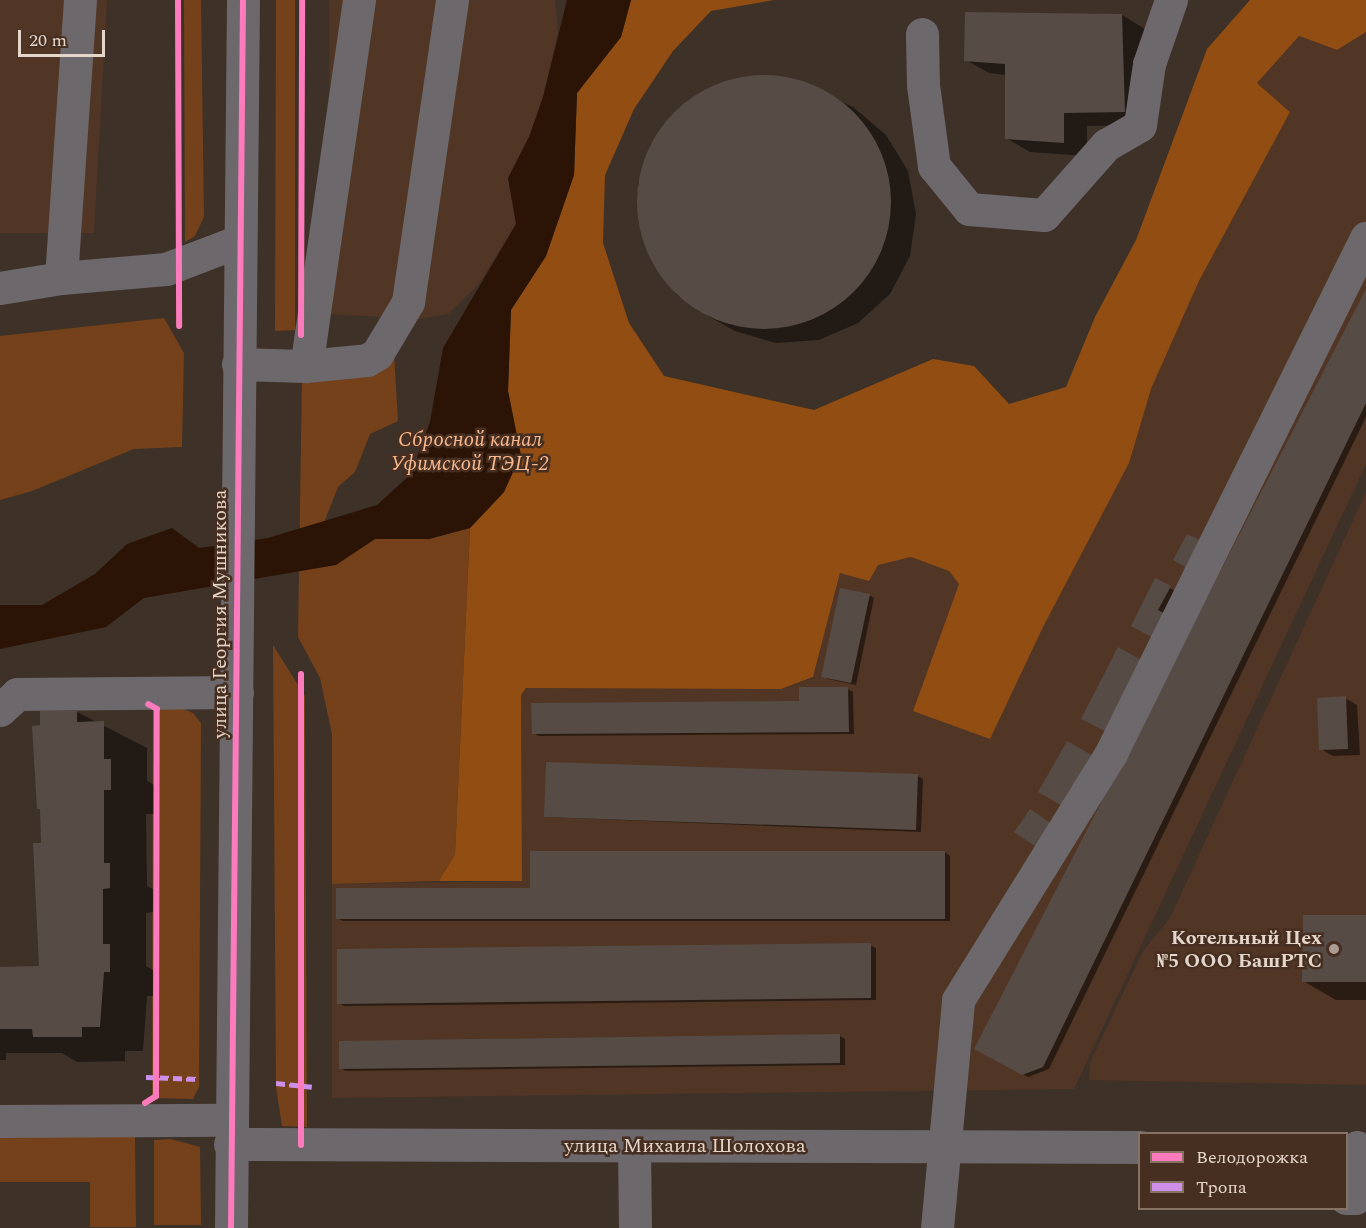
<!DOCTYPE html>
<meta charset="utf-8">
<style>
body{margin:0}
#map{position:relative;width:1366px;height:1228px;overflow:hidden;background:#3e3128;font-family:Spectral,serif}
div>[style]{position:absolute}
.built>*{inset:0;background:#513625}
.green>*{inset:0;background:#74411a}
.forest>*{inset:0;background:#914d12}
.water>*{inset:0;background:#2b1405}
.shadow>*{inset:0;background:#0007}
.building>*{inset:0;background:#574c45}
.round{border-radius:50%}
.minor>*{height:33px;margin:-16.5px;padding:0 16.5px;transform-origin:16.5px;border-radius:16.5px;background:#6d686c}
.quiet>*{height:4.5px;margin-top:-2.25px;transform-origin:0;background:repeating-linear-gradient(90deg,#ce8fe9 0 9px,transparent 0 13.5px)}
.cycleway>*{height:6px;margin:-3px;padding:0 3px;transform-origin:3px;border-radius:3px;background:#fd7abc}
.dots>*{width:16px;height:16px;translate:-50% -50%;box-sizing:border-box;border:3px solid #462f20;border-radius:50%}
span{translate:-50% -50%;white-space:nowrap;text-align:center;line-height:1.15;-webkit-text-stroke:5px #462f20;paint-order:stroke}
.street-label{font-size:20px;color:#e5d6cc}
.poi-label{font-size:20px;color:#e5d6cc;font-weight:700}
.right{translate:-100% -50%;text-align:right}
.water-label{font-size:21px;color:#f9b88f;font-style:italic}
.legend{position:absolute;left:1138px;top:1132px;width:210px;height:78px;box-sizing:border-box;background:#462f20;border:2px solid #867265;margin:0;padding:8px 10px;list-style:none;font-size:18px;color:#e5d6cc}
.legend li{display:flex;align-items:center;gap:12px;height:30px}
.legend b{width:30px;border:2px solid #867265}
.scale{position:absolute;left:18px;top:30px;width:87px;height:27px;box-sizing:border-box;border:3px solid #e5d6cc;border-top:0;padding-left:8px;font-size:18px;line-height:21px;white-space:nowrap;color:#e5d6cc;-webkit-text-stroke:4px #462f20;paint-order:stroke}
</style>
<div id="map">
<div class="built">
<i style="clip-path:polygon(0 0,107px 0,94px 233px,0 233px)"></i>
<i style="clip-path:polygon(329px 0,555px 0,558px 32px,543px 97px,529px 137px,508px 178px,516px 224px,478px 285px,448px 314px,419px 319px,330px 314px)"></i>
<i style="clip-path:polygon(1366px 32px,1366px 464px,1074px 1089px,332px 1098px,332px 884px,522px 881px,521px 694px,526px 688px,781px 689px,813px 678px,840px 573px,911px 557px,949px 571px,959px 584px,913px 711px,1043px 627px,1128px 463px,1151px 389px,1199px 281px,1290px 112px,1257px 83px,1299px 36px,1337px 50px)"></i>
<i style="clip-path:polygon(1366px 492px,1366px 1085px,1089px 1080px,1090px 1063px,1143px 951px,1170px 918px)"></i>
</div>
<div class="green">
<i style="clip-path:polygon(184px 0,201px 0,204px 217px,195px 236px,185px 242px)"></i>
<i style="clip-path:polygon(276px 0,295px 0,295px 330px,275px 331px)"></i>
<i style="clip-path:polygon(164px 318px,184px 353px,182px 447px,134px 449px,32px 491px,0 500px,0 336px)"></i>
<i style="clip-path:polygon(394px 354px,398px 421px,370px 434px,355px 472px,338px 487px,325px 520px,350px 555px,375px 539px,429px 539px,470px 528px,455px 854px,439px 881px,332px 884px,332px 734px,320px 678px,298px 637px,302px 376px)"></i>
<i style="clip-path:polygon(273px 645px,305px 696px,307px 1127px,282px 1126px,276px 1087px)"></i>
<i style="clip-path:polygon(153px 705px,181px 708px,193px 713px,201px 723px,199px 1087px,193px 1099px,152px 1098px)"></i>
<i style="clip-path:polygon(0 1137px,135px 1137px,136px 1227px,90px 1227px,90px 1182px,0 1182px)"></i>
<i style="clip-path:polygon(171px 1139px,200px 1147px,201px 1225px,154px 1225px,154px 1140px)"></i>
</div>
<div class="forest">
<i style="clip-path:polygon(631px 0,774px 0,711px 11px,673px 51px,634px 109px,605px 175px,603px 243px,629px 323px,664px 376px,814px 410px,933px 359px,974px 366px,1009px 404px,1066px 387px,1095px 317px,1136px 240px,1207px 49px,1250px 0,1366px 0,1366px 32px,1337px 50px,1299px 36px,1257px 83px,1290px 112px,1199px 281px,1151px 389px,1129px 463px,1043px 627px,990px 739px,913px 711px,959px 584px,949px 571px,911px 557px,878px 565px,869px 581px,840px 573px,813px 677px,781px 689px,526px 688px,521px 695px,522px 881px,439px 881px,455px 854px,470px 528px,504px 492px,514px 422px,508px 391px,511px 310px,546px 256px,574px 175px,577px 93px,621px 37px)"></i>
</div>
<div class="water">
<i style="clip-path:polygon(567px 0,631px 0,621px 37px,577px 93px,574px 175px,546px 256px,511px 310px,508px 391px,521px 455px,504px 492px,470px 528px,429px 539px,375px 539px,336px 565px,144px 598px,106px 627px,0 649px,0 605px,42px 605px,95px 574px,127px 544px,172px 528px,199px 548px,268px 538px,377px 505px,411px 474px,430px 422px,443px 348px,516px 224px,508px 178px,529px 137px,543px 97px)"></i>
</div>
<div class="shadow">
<i style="clip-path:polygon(1122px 15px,1145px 29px,1148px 125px,1087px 126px,1087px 156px,1030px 152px,1006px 138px,1006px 75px,989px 73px,966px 60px)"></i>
<i style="clip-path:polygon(748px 76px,789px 78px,853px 107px,886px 135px,908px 171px,916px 214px,910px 256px,890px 294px,858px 323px,819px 340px,776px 343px,735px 331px,710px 317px,677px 295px,652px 262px,639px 224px,638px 183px,651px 144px,676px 111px,709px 88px)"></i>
<i style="clip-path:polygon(1366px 293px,1366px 417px,1049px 1069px,1028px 1077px,976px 1048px)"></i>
<i style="clip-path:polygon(1156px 580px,1175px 591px,1165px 642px,1133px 625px)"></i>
<i style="clip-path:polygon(869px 595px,874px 598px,856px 685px,828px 679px,823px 676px)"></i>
<i style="clip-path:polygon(848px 689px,853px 692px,854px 734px,539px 736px,533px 733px,800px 703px)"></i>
<i style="clip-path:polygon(1345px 698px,1357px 705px,1360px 755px,1333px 756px,1321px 749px)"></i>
<i style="clip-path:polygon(77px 712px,147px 748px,147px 781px,154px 785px,154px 814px,146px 814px,147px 886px,153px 889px,153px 912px,146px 913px,146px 966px,153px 970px,153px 996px,147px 996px,143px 1051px,125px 1051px,125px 1061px,77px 1062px,62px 1053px,6px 1053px,6px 1060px,0 1060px,0 968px,41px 967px,42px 726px)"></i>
<i style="clip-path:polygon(918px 776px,923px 779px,921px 832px,546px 817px)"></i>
<i style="clip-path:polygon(945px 852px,950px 856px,950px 921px,343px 921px,337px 918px,532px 890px)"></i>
<i style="clip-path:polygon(1366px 917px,1366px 1000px,1336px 1000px,1303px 981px)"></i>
<i style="clip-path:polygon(870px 945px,876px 948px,876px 1000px,344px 1006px,339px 1003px)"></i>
<i style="clip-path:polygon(840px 1036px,845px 1039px,845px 1065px,346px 1071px,340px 1068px)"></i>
</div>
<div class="building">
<i style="clip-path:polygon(965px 12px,1122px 14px,1125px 112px,1064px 113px,1064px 143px,1005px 139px,1005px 64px,964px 61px)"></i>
<i class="round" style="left:637px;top:75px;width:254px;height:254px"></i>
<i style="clip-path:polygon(1366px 289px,1366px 403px,1043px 1067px,1022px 1075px,974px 1049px)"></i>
<i style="clip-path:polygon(1187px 534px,1202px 541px,1187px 568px,1173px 560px)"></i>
<i style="clip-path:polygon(1155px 578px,1171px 586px,1158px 610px,1171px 617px,1159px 641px,1131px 626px)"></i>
<i style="clip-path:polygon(840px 588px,870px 594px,851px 683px,821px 677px)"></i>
<i style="clip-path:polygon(1118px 647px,1141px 660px,1105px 731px,1081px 719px)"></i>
<i style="clip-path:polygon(799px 687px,848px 687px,849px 732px,532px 734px,531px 703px,799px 701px)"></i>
<i style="clip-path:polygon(1346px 696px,1348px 749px,1319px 750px,1317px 698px)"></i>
<i style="clip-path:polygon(40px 711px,77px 711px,77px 722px,104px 721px,104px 759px,111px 759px,111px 790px,104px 790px,104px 863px,110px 863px,110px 888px,103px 889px,103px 944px,110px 944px,110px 972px,104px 972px,100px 1027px,82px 1027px,82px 1037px,33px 1037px,32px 1029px,0 1029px,0 967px,39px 966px,33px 843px,41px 843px,40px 809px,37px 809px,32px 726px,40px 725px)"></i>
<i style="clip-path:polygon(1067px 741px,1095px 757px,1066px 808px,1038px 792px)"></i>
<i style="clip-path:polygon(546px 762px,918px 774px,916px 830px,544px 817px)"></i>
<i style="clip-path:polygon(1030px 809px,1055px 826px,1039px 849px,1014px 832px)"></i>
<i style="clip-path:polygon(530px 851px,945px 851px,945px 919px,336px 919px,336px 888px,530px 888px)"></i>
<i style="clip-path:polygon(1303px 915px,1366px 915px,1366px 982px,1302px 982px)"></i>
<i style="clip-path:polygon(871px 943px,871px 998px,337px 1004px,337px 949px)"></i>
<i style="clip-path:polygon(840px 1034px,840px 1063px,339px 1069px,339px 1041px)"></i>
</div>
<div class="minor">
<i style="left:359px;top:0;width:370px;rotate:98.2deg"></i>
<i style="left:306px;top:366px;width:61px;rotate:-5.6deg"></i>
<i style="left:367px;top:360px;width:12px;rotate:-31deg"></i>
<i style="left:377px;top:354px;width:61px;rotate:-59.2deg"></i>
<i style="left:408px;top:302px;width:305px;rotate:-81.7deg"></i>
<i style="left:922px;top:34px;width:51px;rotate:88.9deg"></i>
<i style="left:923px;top:85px;width:82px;rotate:82.3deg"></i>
<i style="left:934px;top:166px;width:55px;rotate:50.9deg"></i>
<i style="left:969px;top:209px;width:75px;rotate:4.6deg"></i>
<i style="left:1044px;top:215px;width:94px;rotate:-48.5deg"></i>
<i style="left:1106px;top:145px;width:39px;rotate:-30deg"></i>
<i style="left:1140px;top:125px;width:62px;rotate:-81.6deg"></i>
<i style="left:1149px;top:64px;width:68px;rotate:-71deg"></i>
<i style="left:61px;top:278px;width:279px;rotate:-86.1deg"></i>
<i style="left:0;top:288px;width:62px;rotate:-9.3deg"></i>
<i style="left:61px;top:278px;width:105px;rotate:-4.9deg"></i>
<i style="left:166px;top:269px;width:78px;rotate:-21deg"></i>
<i style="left:238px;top:364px;width:68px;rotate:1.7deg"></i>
<i style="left:0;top:710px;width:23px;rotate:-43deg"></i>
<i style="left:17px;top:694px;width:220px;rotate:-0.5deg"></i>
<i style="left:0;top:1121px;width:229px;rotate:-0.3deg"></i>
<i style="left:230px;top:1144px;width:910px;rotate:0.19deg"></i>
<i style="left:634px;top:1146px;width:82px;rotate:89.3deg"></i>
<i style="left:1346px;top:1198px;width:9px"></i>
<i style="left:1355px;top:1198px;width:51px;rotate:-87.8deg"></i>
<i style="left:231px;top:1228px;width:1228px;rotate:-89.44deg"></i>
<i style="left:937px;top:1228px;width:229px;rotate:-84.7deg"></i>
<i style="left:958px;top:1000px;width:291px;rotate:-58.2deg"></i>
<i style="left:1111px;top:753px;width:575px;rotate:-63.66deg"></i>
</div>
<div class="quiet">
<i style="left:146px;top:1077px;width:53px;rotate:2.2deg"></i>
<i style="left:276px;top:1083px;width:36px;rotate:6deg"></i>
</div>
<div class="cycleway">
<i style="left:178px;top:0;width:326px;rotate:89.8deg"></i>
<i style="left:301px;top:335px;width:335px;rotate:-89.8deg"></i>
<i style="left:301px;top:674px;width:471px;rotate:90deg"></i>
<i style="left:145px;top:1103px;width:13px;rotate:-32deg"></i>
<i style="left:156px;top:1096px;width:387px;rotate:-89.9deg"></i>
<i style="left:157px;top:709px;width:10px;rotate:-151deg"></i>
<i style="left:231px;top:1228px;width:1228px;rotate:-89.44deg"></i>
</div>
<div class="dots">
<i style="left:1334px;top:949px;background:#ab9c93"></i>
</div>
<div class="street-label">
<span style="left:220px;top:614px;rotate:-90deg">улица Георгия Мушникова</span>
<span style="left:685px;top:1146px">улица Михаила Шолохова</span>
</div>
<div class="poi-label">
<span class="right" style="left:1322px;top:950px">Котельный Цех<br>№5 ООО БашРТС</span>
</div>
<div class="water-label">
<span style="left:470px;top:452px">Сбросной канал<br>Уфимской ТЭЦ-2</span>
</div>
<ul class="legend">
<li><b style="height:8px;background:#fd7abc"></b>Велодорожка</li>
<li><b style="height:8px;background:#ce8fe9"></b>Тропа</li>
</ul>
<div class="scale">20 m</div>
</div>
